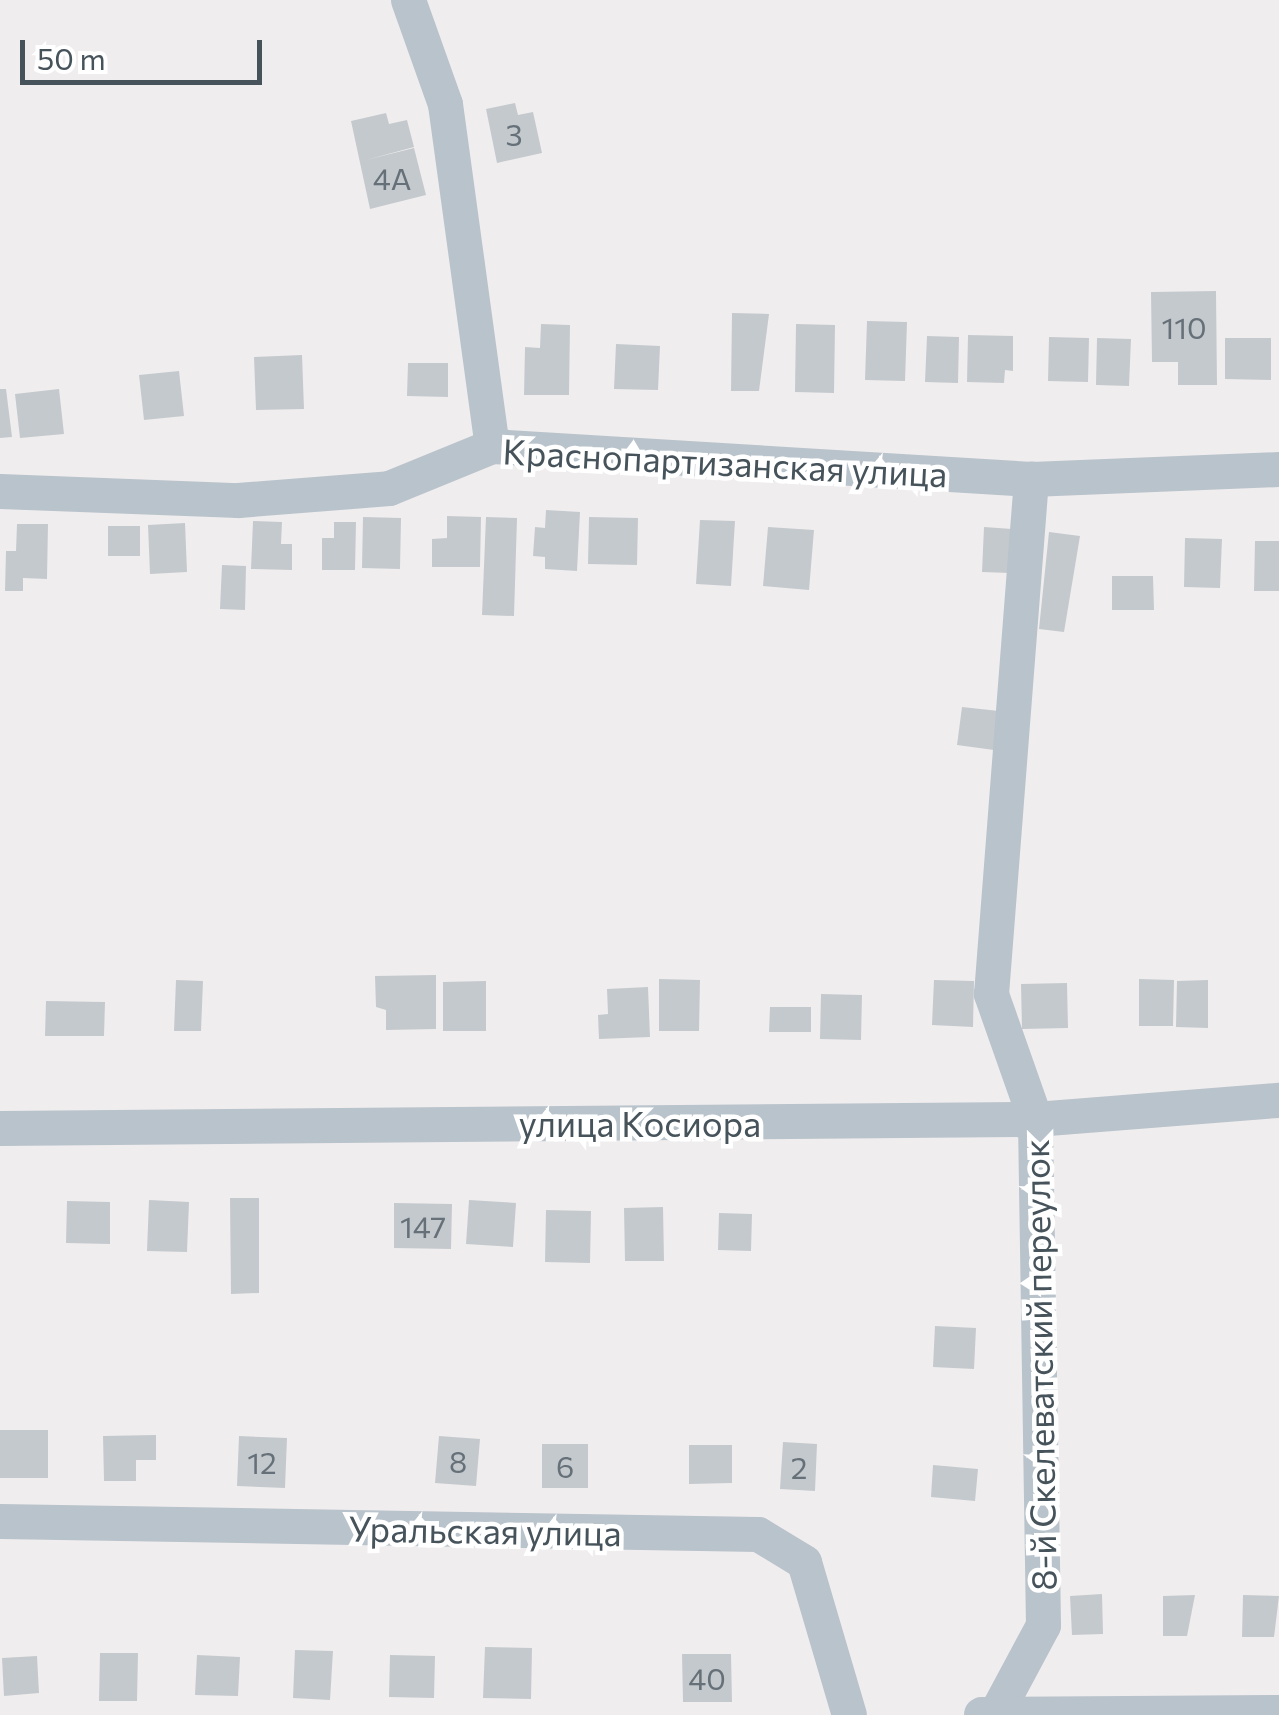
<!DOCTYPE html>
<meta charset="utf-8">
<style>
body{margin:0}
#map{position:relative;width:1279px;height:1715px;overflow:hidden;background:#f0edee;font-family:Commissioner,sans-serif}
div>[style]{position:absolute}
.building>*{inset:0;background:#c4c9cd}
.minor>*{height:35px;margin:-17.5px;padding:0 17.5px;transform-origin:17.5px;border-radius:17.5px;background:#b9c3cb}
span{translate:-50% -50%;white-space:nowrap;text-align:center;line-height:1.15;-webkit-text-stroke:9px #fff;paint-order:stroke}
.number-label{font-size:30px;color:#667078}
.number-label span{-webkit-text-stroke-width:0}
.street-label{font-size:35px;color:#46535b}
.scale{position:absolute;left:20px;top:40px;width:242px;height:45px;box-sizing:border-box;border:5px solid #46535b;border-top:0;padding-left:12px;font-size:30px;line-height:35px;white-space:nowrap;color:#46535b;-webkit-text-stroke:8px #fff;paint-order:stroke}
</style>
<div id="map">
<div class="building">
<i style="clip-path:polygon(515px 103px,518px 115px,533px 112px,542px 153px,497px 163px,486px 109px)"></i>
<i style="clip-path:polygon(386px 113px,389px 124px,407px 120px,414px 147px,366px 160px,414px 148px,426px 195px,370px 209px,351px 121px)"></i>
<i style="clip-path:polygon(1216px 291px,1217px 385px,1178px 385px,1178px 362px,1152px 362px,1151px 292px)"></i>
<i style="clip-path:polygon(732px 313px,769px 314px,759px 391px,731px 391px)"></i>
<i style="clip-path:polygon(867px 321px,907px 322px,905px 381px,865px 380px)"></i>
<i style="clip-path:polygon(541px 324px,570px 325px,569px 395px,524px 395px,525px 347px,540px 348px)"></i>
<i style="clip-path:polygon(796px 324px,835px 325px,834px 393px,795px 392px)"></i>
<i style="clip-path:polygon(968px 335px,1013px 336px,1013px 371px,1005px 370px,1004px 383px,967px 382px)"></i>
<i style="clip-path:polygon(927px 336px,959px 337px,958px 383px,925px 382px)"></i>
<i style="clip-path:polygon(1049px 337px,1089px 338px,1088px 382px,1048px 381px)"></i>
<i style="clip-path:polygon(1097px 338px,1131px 339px,1129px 386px,1096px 385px)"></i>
<i style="clip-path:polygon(1225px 338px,1271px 338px,1271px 380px,1225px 379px)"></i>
<i style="clip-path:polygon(616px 344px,660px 346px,658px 390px,614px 389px)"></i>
<i style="clip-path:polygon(302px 355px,304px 409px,256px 410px,254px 357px)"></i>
<i style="clip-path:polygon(408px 363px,448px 363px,448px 397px,407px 396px)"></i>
<i style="clip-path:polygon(179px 371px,184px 416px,144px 420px,139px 375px)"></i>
<i style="clip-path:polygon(0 389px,6px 389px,12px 437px,0 438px)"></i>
<i style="clip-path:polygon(59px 389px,64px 434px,20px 438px,15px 394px)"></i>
<i style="clip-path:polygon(546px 510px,580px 512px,577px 571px,545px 569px,545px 557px,533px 556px,535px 527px,545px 528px)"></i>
<i style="clip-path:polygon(447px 516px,481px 517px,480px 567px,432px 567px,432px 539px,447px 538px)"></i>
<i style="clip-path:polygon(363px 517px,401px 518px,400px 569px,362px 568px)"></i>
<i style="clip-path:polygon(486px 517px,517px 518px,514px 616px,482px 615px)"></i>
<i style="clip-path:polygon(589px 517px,638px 518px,637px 565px,588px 564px)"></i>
<i style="clip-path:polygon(700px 520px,735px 521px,731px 586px,696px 584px)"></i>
<i style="clip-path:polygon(253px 521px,282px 522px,281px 544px,292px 544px,292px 570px,251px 569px)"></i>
<i style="clip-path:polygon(334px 522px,356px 522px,355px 570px,322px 570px,322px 538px,334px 538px)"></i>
<i style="clip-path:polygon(185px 523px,187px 572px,150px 574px,148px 525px)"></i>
<i style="clip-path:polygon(17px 524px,48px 524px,47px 579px,23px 578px,23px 591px,5px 591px,6px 551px,16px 551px)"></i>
<i style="clip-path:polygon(108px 526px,140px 526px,140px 556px,108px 556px)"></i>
<i style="clip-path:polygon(768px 527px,814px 530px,809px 590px,763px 586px)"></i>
<i style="clip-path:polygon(984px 527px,1012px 529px,1010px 573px,982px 572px)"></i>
<i style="clip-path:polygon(1049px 532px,1080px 536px,1064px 632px,1039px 629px)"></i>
<i style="clip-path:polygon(1185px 538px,1222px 539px,1220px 588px,1184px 587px)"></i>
<i style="clip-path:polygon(1255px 541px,1279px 541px,1279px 591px,1254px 591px)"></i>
<i style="clip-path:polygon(222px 565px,246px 566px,245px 610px,220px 609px)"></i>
<i style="clip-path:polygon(1112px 576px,1153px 576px,1154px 610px,1112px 610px)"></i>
<i style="clip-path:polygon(962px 707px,999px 711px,994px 750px,957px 745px)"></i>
<i style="clip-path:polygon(436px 975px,436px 1029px,386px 1030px,386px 1010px,376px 1007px,375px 976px)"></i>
<i style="clip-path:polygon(659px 979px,700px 980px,699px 1031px,659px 1031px)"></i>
<i style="clip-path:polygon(1139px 979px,1174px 980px,1173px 1026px,1139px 1026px)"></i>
<i style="clip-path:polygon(176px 980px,203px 981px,201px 1031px,174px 1031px)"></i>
<i style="clip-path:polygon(934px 980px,974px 981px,973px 1027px,932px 1025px)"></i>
<i style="clip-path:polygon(1208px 980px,1208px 1028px,1176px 1027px,1177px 981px)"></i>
<i style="clip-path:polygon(486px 981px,486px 1031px,443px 1031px,443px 982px)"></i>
<i style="clip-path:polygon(1067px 983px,1068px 1028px,1022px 1029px,1021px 984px)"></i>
<i style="clip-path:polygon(648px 987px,650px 1037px,599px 1039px,598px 1015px,608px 1014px,607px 989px)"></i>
<i style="clip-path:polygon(821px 994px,862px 995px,861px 1040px,820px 1039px)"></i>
<i style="clip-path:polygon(46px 1001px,105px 1002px,104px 1036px,45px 1036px)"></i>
<i style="clip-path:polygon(770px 1007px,811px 1007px,811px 1032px,769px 1032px)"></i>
<i style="clip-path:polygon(230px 1198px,259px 1198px,259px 1293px,231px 1294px)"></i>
<i style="clip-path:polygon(149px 1200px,189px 1202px,187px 1252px,147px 1251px)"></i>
<i style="clip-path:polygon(469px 1200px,516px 1203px,513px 1247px,466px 1244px)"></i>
<i style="clip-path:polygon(67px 1201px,110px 1202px,110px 1244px,66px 1243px)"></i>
<i style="clip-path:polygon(394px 1203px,452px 1204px,451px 1249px,394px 1248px)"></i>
<i style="clip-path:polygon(663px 1207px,664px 1261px,625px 1261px,624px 1208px)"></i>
<i style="clip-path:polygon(546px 1210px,591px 1211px,590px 1263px,545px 1262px)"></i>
<i style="clip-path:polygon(719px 1213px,752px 1214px,751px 1251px,718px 1250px)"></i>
<i style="clip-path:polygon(935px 1326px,976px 1328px,974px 1369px,933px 1367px)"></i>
<i style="clip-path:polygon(0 1430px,48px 1430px,48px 1478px,0 1478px)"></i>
<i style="clip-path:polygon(156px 1435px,156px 1460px,136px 1460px,136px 1481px,104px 1481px,103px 1436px)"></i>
<i style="clip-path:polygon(239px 1436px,287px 1438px,285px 1488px,237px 1486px)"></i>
<i style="clip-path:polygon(439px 1436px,480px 1439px,476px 1486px,435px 1483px)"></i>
<i style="clip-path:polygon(783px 1442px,817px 1444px,815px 1491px,780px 1489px)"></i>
<i style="clip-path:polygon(542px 1444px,588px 1444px,588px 1488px,542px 1488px)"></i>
<i style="clip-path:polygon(689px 1445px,732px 1445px,732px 1483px,689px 1484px)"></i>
<i style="clip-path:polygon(933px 1465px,978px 1469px,975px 1501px,931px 1497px)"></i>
<i style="clip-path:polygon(1102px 1594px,1103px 1634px,1072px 1635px,1070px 1596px)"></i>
<i style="clip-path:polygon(1195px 1595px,1187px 1636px,1163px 1636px,1163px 1596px)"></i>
<i style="clip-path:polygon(1243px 1595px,1279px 1596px,1274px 1637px,1242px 1637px)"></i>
<i style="clip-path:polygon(485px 1647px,532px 1648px,531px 1699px,483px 1698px)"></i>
<i style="clip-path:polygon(295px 1650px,333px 1651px,330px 1700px,293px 1698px)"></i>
<i style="clip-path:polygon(100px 1653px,138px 1653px,137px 1701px,99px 1701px)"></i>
<i style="clip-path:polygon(682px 1654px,731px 1654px,732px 1702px,683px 1702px)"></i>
<i style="clip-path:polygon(197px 1655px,240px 1657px,238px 1696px,195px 1695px)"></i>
<i style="clip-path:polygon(390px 1655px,435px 1656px,434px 1698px,389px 1697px)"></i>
<i style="clip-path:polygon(37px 1656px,39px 1693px,4px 1696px,2px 1658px)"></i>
</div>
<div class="minor">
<i style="left:408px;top:0;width:110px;rotate:70.4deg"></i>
<i style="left:445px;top:104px;width:345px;rotate:82.2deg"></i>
<i style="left:0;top:491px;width:238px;rotate:2.2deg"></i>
<i style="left:238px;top:500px;width:151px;rotate:-4.5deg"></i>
<i style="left:389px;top:488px;width:111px;rotate:-22.2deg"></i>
<i style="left:492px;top:446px;width:540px;rotate:3.5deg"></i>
<i style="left:1031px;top:479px;width:248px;rotate:-2.3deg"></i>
<i style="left:0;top:1128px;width:1035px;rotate:-0.5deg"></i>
<i style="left:1035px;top:1119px;width:245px;rotate:-4.5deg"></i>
<i style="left:0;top:1521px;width:758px;rotate:0.98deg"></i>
<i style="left:758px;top:1534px;width:54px;rotate:31.3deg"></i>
<i style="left:804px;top:1562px;width:159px;rotate:73.6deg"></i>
<i style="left:998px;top:1709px;width:95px;rotate:-61.8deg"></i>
<i style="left:1043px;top:1625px;width:506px;rotate:-90.91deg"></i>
<i style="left:1035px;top:1119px;width:133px;rotate:-109.4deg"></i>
<i style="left:991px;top:994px;width:517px;rotate:-85.56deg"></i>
<i style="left:981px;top:1714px;width:298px;rotate:-0.4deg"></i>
</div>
<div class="number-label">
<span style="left:514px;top:134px">3</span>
<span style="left:392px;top:178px">4А</span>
<span style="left:1184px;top:327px">110</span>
<span style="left:423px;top:1226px">147</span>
<span style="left:458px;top:1461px">8</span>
<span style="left:262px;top:1462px">12</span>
<span style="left:565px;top:1466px">6</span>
<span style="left:799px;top:1467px">2</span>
<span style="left:707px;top:1678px">40</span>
</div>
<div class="street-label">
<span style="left:725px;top:462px;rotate:3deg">Краснопартизанская улица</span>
<span style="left:640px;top:1123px">улица Косиора</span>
<span style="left:1039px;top:1365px;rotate:-91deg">8-й Скелеватский переулок</span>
<span style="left:485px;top:1530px;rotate:1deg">Уральская улица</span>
</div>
<div class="scale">50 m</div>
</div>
